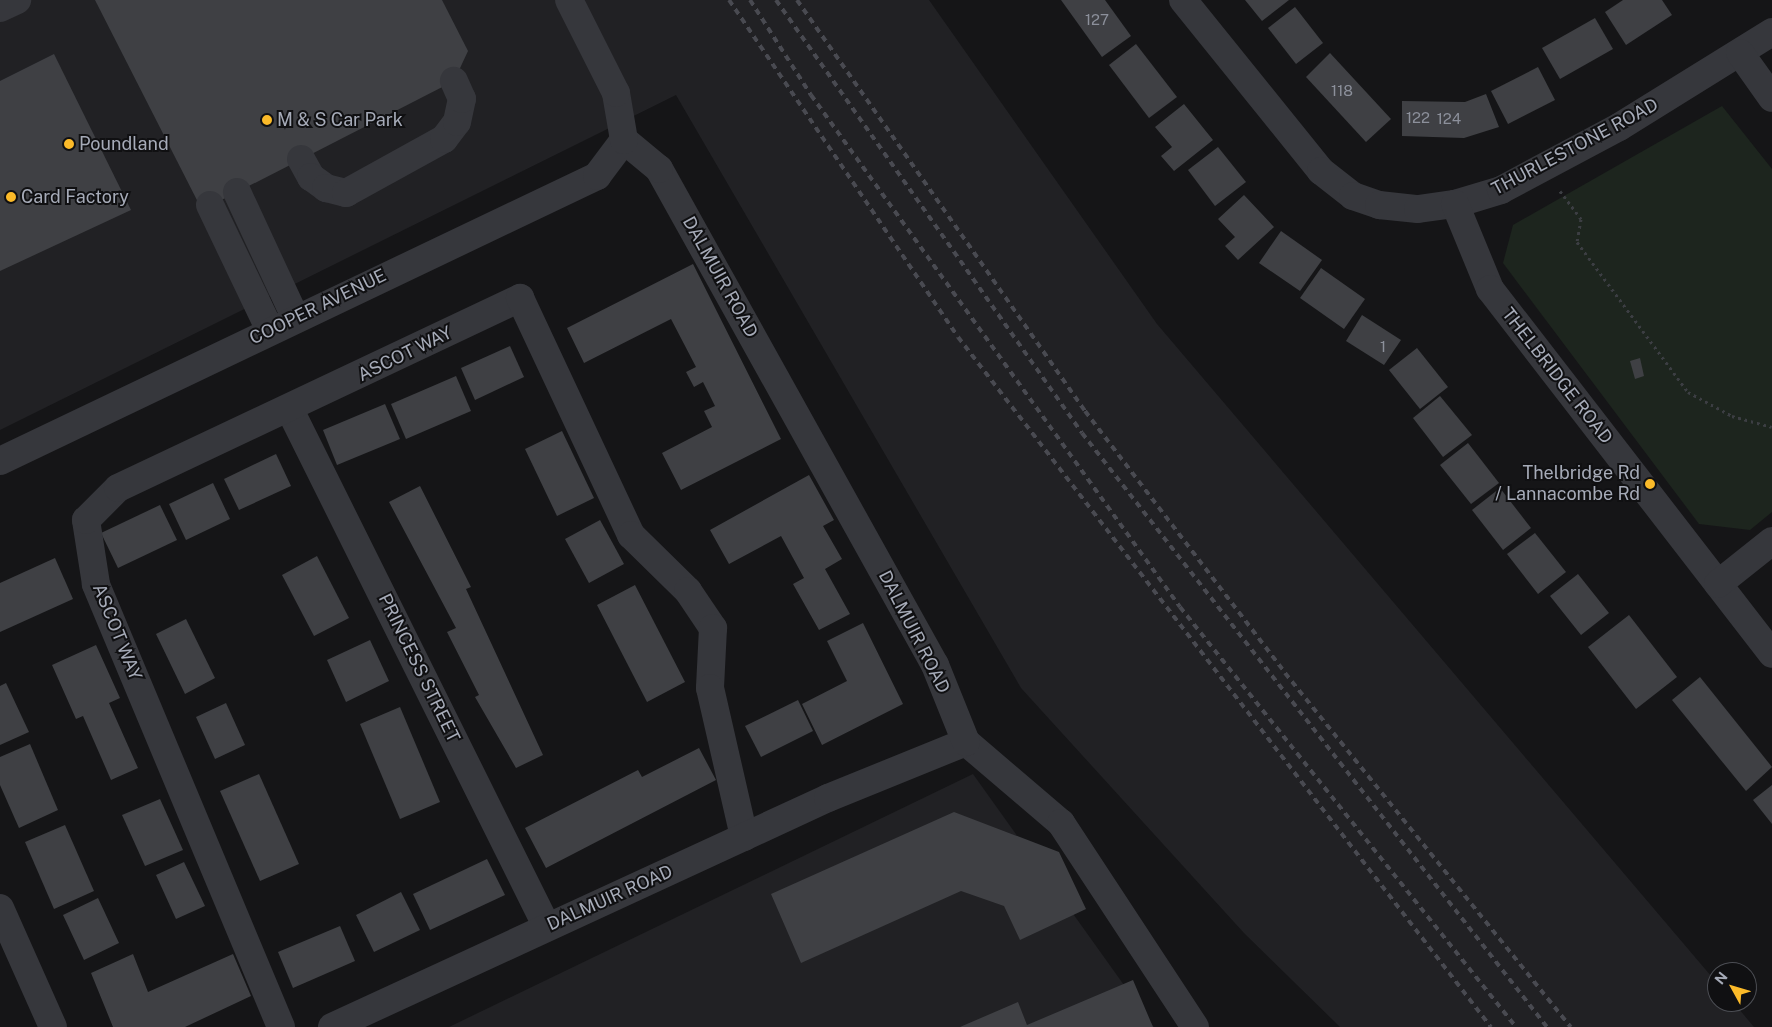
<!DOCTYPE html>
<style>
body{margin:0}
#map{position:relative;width:1772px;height:1027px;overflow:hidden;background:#151517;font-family:"Public Sans",sans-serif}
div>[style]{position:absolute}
.built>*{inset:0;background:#212124}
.green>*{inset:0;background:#1d251e}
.building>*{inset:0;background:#3f4044}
.path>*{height:3px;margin-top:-1.5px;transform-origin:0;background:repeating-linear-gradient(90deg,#3c3e43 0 2.5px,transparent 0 6.5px)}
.minor>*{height:28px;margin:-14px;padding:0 14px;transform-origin:14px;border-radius:14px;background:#36373c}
.rail>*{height:4px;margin-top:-2px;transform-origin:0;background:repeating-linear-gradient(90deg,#494a51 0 6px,transparent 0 11px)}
.dots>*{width:14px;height:14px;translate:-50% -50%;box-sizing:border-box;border:2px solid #101012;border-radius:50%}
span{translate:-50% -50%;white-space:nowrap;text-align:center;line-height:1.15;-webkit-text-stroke:4px #101012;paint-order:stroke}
.number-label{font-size:15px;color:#8c909b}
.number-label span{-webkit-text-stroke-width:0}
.poi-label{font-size:18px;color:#a6abb8}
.left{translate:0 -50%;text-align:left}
.right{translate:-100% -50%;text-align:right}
.street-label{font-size:18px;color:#a6abb8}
.north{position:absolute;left:1707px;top:962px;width:50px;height:50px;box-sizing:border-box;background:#101012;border:1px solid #4c4e54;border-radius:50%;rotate:309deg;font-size:14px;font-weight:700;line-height:20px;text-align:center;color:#a6abb8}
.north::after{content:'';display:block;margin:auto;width:18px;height:22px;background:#fbba29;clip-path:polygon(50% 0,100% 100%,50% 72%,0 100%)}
</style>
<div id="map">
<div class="built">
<i style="clip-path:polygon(0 0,929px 0,1157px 324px,1717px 983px,1717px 1002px,1733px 1002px,1754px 1027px,1340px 1027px,1244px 933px,1021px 688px,676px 95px,0 430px)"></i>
<i style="clip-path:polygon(973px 774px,1154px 1027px,449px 1027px)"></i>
</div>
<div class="green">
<i style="clip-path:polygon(1722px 106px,1772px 169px,1772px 512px,1750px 530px,1699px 524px,1503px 263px,1513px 225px)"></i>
</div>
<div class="building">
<i style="clip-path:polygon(95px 0,442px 0,468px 51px,454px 81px,202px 210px)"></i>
<i style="clip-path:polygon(1061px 0,1105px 0,1131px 36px,1102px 57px)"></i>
<i style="clip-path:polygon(1245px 0,1289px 0,1262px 21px)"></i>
<i style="clip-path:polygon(1623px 0,1662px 0,1672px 15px,1626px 45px,1605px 12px)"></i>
<i style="clip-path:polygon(1295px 7px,1323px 43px,1296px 64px,1268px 28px)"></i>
<i style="clip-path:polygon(1595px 18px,1613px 49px,1560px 79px,1542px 48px)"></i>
<i style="clip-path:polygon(1136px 44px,1177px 97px,1149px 118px,1109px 65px)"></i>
<i style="clip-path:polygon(1330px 53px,1391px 119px,1366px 142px,1306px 77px)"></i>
<i style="clip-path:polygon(54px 54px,131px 210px,0 271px,0 81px)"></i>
<i style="clip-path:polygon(1538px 67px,1555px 100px,1508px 124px,1491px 91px)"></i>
<i style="clip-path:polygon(1486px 94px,1499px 127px,1464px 138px,1402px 136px,1402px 101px,1465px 102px)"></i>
<i style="clip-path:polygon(1184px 104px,1213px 140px,1174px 171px,1161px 156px,1172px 147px,1155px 127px)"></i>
<i style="clip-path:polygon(1218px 147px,1246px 182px,1215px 206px,1188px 170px)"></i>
<i style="clip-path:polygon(1244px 195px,1274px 227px,1238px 260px,1225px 246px,1235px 237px,1218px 219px)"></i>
<i style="clip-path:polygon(1281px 231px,1322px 260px,1300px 291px,1259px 263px)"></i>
<i style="clip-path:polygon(693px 264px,781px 439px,681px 490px,662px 453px,712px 427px,704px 411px,715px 406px,703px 382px,694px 387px,686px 372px,696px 367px,671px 319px,584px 363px,567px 328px)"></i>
<i style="clip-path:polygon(1321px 268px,1365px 299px,1344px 329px,1300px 298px)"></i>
<i style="clip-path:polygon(1362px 315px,1401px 340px,1384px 365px,1346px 341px)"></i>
<i style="clip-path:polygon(510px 346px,524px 377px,475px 400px,461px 368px)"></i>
<i style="clip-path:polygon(1417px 348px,1448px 387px,1420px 409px,1389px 370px)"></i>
<i style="clip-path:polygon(1640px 358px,1644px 376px,1635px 379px,1630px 361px)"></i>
<i style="clip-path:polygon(456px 376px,471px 411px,406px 439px,391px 404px)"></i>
<i style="clip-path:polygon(1440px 396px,1472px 435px,1443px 457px,1413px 418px)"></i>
<i style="clip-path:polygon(385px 404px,400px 439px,337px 465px,323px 430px)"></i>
<i style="clip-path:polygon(562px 431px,594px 498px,557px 516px,525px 449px)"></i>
<i style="clip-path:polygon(1468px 443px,1499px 483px,1471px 504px,1440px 465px)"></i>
<i style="clip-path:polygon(276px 454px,291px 486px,239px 510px,224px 479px)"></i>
<i style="clip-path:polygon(809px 475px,834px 520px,823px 526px,842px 559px,825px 569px,850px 614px,819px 630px,793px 584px,804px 578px,781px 536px,729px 564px,710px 530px)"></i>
<i style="clip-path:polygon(213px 483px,230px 519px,186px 540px,169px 504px)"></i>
<i style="clip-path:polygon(420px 486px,471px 587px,466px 589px,543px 755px,516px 768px,475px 697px,479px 695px,447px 632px,456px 628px,389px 502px)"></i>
<i style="clip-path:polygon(1500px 488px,1531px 528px,1503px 550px,1472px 510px)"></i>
<i style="clip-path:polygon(160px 505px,177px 540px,118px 568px,101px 533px)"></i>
<i style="clip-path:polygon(600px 520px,624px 564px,589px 583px,565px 539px)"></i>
<i style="clip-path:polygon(1535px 533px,1566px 572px,1538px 594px,1507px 554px)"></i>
<i style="clip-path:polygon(317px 556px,349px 618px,314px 636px,282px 575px)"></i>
<i style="clip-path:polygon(55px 558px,73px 599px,0 632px,0 583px)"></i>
<i style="clip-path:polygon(1578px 574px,1609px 613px,1581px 635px,1550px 596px)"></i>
<i style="clip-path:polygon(635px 585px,685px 682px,647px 702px,597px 605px)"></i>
<i style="clip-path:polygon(1629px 615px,1677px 677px,1636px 709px,1588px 647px)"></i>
<i style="clip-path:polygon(186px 619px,215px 678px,185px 694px,156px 634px)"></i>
<i style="clip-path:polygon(863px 623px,903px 704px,822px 745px,802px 704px,847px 681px,827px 641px)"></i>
<i style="clip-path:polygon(370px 640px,389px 681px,346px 702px,327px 660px)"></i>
<i style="clip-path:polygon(96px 645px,120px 698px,109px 703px,138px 768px,111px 780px,83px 716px,76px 719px,52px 665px)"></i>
<i style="clip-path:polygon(1700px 677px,1772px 767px,1746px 791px,1672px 700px)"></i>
<i style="clip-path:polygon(6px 683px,29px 732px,0 745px,0 686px)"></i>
<i style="clip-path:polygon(798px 700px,813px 731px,761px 757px,745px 726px)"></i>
<i style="clip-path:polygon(226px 703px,245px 745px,215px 759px,196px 717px)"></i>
<i style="clip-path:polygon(400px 707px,440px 802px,400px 819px,360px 724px)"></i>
<i style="clip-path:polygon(30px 744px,58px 810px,19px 828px,0 785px,0 757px)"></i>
<i style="clip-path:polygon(699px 748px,716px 780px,546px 868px,525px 828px,638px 770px,642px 777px)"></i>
<i style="clip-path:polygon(259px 774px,299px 864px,260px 881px,220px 791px)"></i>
<i style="clip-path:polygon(1772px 785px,1772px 824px,1753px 800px)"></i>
<i style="clip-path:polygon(160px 799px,183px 850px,145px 866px,122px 815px)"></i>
<i style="clip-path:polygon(954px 812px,1059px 852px,1086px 909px,1020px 940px,1004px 906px,961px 891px,801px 963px,771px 894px)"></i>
<i style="clip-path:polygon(65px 825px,94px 891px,54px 909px,25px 842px)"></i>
<i style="clip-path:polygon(487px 859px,505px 895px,430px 930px,413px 894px)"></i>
<i style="clip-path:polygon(184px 862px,205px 906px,176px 919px,156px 875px)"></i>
<i style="clip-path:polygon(401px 892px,420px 930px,374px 952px,356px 915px)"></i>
<i style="clip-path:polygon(98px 898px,119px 943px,84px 960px,63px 915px)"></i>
<i style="clip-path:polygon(340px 926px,355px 961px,293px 988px,278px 952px)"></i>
<i style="clip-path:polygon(133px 954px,148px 992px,233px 954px,251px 996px,185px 1027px,113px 1027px,91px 973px)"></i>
<i style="clip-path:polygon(1133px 980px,1153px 1027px,960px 1027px,1018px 1002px,1027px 1025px)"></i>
</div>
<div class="path">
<i style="left:1560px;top:191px;width:35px;rotate:53deg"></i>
<i style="left:1581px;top:219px;width:23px;rotate:100deg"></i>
<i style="left:1577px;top:242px;width:187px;rotate:53.5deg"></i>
<i style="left:1688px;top:392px;width:50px;rotate:28.6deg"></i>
<i style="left:1732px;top:416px;width:41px;rotate:15.4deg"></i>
</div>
<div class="minor">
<i style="left:1183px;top:0;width:220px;rotate:51.1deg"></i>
<i style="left:1321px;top:171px;width:41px;rotate:38deg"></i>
<i style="left:1353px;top:196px;width:28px;rotate:19deg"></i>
<i style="left:1379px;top:205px;width:39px;rotate:6deg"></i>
<i style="left:1418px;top:209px;width:37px;rotate:-8deg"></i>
<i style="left:1455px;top:204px;width:48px;rotate:-16.9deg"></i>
<i style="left:1501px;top:190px;width:134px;rotate:-28.1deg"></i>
<i style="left:1619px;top:127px;width:180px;rotate:-31.8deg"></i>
<i style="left:0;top:8px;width:19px;rotate:-25deg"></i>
<i style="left:1740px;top:53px;width:55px;rotate:54.6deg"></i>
<i style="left:301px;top:159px;width:21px;rotate:61deg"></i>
<i style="left:311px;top:177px;width:19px;rotate:36deg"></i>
<i style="left:326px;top:188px;width:21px;rotate:14deg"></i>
<i style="left:346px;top:193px;width:112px;rotate:-28.9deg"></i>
<i style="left:444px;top:139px;width:21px;rotate:-53deg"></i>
<i style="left:457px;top:122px;width:24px;rotate:-78deg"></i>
<i style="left:462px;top:99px;width:20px;rotate:-114deg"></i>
<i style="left:237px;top:192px;width:138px;rotate:65.1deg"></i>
<i style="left:1455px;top:204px;width:92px;rotate:67.6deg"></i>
<i style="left:1490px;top:289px;width:461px;rotate:52.3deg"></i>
<i style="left:210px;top:205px;width:139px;rotate:64.4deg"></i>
<i style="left:290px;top:410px;width:577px;rotate:63.57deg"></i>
<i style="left:0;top:461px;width:662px;rotate:-25.52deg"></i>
<i style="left:597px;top:176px;width:45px;rotate:-53.1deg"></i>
<i style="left:1718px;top:584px;width:69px;rotate:-38.5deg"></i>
<i style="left:966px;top:742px;width:125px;rotate:40.5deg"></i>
<i style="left:1061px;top:823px;width:244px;rotate:56.7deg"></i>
<i style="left:0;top:908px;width:130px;rotate:66deg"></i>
<i style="left:281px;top:1027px;width:480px;rotate:-112.7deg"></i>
<i style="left:96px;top:584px;width:65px;rotate:-98.9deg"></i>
<i style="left:86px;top:520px;width:45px;rotate:-45deg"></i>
<i style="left:118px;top:488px;width:445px;rotate:-25.3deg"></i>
<i style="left:520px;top:298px;width:262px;rotate:64.9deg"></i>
<i style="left:631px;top:535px;width:80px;rotate:44.5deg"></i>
<i style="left:688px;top:591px;width:45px;rotate:56deg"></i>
<i style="left:713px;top:628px;width:60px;rotate:92.9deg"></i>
<i style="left:710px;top:688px;width:153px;rotate:77.1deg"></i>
<i style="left:332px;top:1027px;width:546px;rotate:-24.78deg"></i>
<i style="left:828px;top:798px;width:149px;rotate:-22.1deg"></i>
<i style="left:966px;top:742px;width:83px;rotate:-111.9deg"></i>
<i style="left:935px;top:665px;width:568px;rotate:-119.09deg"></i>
<i style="left:659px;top:169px;width:45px;rotate:-140.4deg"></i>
<i style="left:624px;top:140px;width:48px;rotate:-99.7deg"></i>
<i style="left:616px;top:93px;width:104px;rotate:-116.8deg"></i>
</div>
<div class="rail">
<i style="left:729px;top:0;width:407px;rotate:55.8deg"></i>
<i style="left:958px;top:337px;width:872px;rotate:52.32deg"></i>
<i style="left:750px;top:0;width:113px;rotate:57.3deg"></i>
<i style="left:811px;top:95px;width:631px;rotate:54.22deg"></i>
<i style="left:1180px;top:607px;width:538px;rotate:51.34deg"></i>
<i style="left:776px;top:0;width:530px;rotate:54.75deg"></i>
<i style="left:1082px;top:433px;width:754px;rotate:51.95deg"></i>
<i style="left:797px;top:0;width:502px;rotate:54.98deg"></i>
<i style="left:1085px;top:411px;width:330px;rotate:52.6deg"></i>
<i style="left:1285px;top:673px;width:455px;rotate:51.1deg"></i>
</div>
<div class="dots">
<i style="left:267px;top:120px;background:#fbba29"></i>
<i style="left:69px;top:144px;background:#fbba29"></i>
<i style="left:11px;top:197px;background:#fbba29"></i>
<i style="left:1650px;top:484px;background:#fbba29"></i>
</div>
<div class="number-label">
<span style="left:1097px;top:20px">127</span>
<span style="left:1342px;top:91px">118</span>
<span style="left:1418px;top:118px">122</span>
<span style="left:1449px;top:119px">124</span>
<span style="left:1383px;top:347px">1</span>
</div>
<div class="poi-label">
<span class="left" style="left:277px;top:120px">M &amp; S Car Park</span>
<span class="left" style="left:79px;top:144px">Poundland</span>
<span class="left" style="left:21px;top:197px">Card Factory</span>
<span class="right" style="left:1640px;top:484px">Thelbridge Rd<br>/ Lannacombe Rd</span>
</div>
<div class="street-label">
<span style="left:1575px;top:147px;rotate:-28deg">THURLESTONE ROAD</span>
<span style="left:720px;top:277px;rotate:61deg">DALMUIR ROAD</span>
<span style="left:318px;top:307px;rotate:-26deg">COOPER AVENUE</span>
<span style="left:405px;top:354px;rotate:-26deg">ASCOT WAY</span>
<span style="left:1557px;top:376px;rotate:52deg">THELBRIDGE ROAD</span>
<span style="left:117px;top:632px;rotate:68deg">ASCOT WAY</span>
<span style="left:914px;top:632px;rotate:63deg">DALMUIR ROAD</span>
<span style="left:419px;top:668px;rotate:64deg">PRINCESS STREET</span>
<span style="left:610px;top:898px;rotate:-24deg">DALMUIR ROAD</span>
</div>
<div class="north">N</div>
</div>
